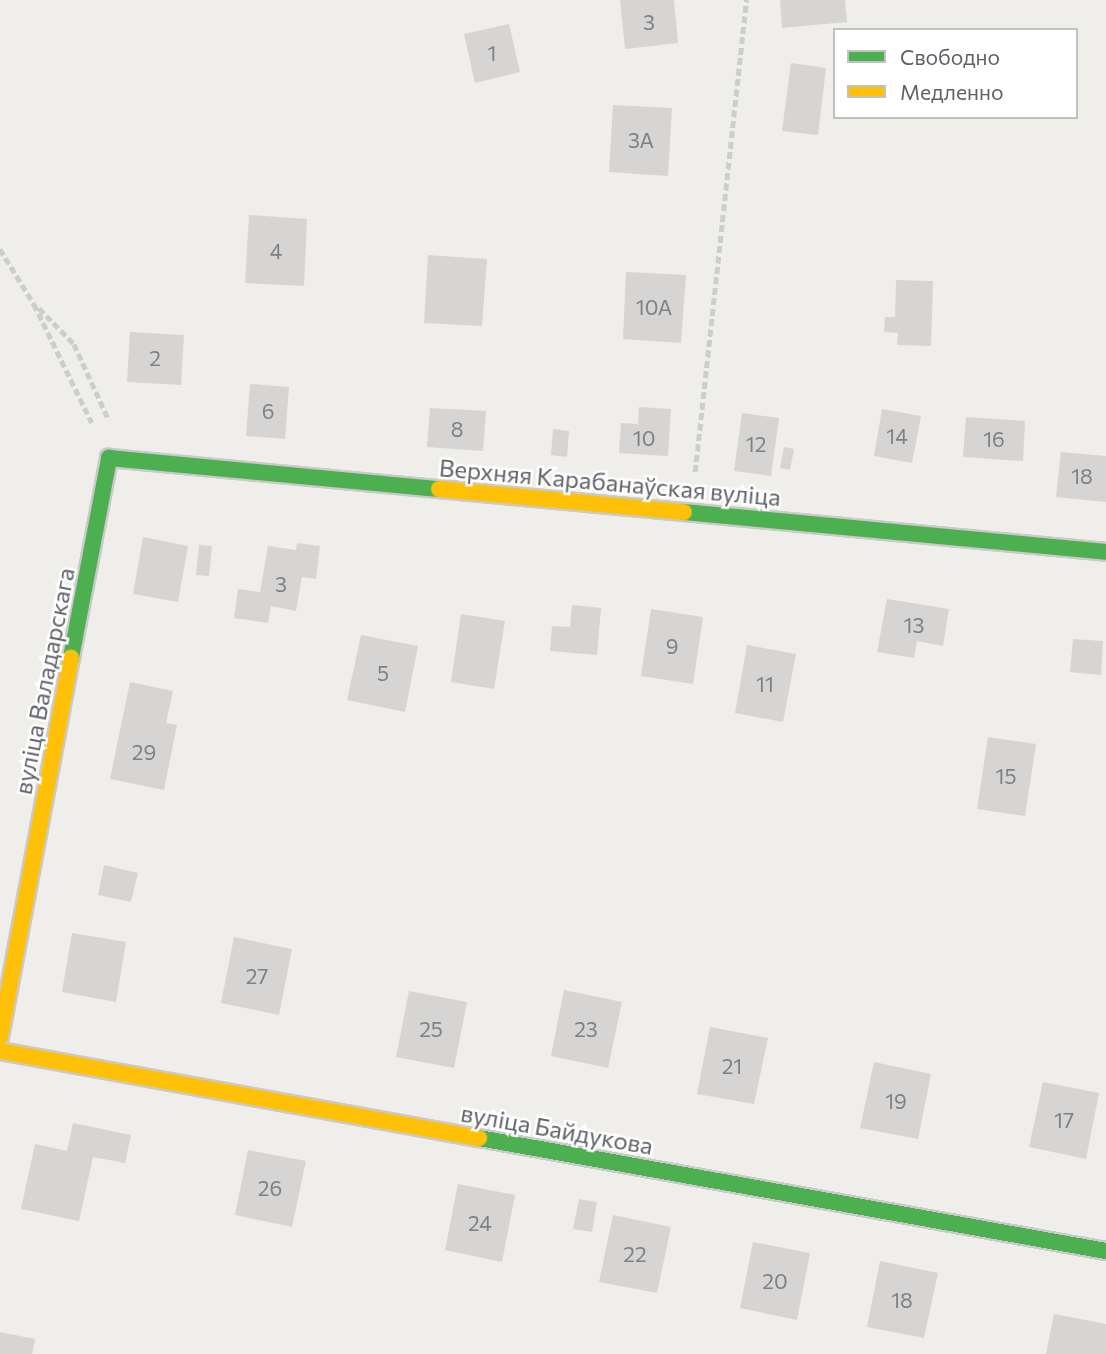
<!DOCTYPE html>
<meta charset="utf-8">
<style>
body{margin:0}
#map{position:relative;width:1106px;height:1354px;overflow:hidden;background:#efeeea;font-family:Commissioner,sans-serif}
div>[style]{position:absolute}
.building>*{inset:0;background:#d6d5d3}
.path>*{height:4.5px;margin-top:-2.25px;transform-origin:0;background:repeating-linear-gradient(90deg,#cacfcc 0 7px,transparent 0 10.5px)}
.roads{filter:drop-shadow(2px 0 #cacacb) drop-shadow(-2px 0 #cacacb) drop-shadow(0 2px #cacacb) drop-shadow(0 -2px #cacacb)}
.fast>*{height:16px;margin:-8px;padding:0 8px;transform-origin:8px;border-radius:8px;background:#4caf50}
.slow>*{height:16px;margin:-8px;padding:0 8px;transform-origin:8px;border-radius:8px;background:#ffc107}
span{translate:-50% -50%;white-space:nowrap;text-align:center;line-height:1.15;-webkit-text-stroke:5px #fff;paint-order:stroke}
.number-label{font-size:21px;color:#7e8184}
.number-label span{-webkit-text-stroke-width:0}
.street-label{font-size:24px;color:#5f6368}
.legend{position:absolute;left:833px;top:28px;width:245px;height:91px;box-sizing:border-box;background:#fff;border:2px solid #bfc1c3;margin:0;padding:9px 12px;list-style:none;font-size:21px;color:#5f6368}
.legend li{display:flex;align-items:center;gap:14px;height:35px}
.legend b{width:35px;border:2px solid #bfc1c3}
</style>
<div id="map">
<div class="building">
<i style="clip-path:polygon(620px 0,674px 0,678px 43px,625px 49px)"></i>
<i style="clip-path:polygon(780px 0,845px 0,847px 22px,782px 28px)"></i>
<i style="clip-path:polygon(509px 24px,520px 72px,475px 83px,464px 34px)"></i>
<i style="clip-path:polygon(791px 63px,826px 68px,818px 135px,782px 131px)"></i>
<i style="clip-path:polygon(613px 105px,672px 108px,668px 176px,609px 172px)"></i>
<i style="clip-path:polygon(249px 215px,307px 219px,304px 286px,245px 283px)"></i>
<i style="clip-path:polygon(428px 255px,487px 259px,482px 326px,424px 323px)"></i>
<i style="clip-path:polygon(626px 272px,686px 275px,681px 343px,623px 339px)"></i>
<i style="clip-path:polygon(896px 280px,933px 281px,931px 346px,897px 345px,898px 333px,884px 332px,885px 317px,895px 317px)"></i>
<i style="clip-path:polygon(130px 332px,184px 335px,181px 385px,127px 382px)"></i>
<i style="clip-path:polygon(250px 384px,289px 387px,285px 439px,246px 436px)"></i>
<i style="clip-path:polygon(639px 407px,671px 409px,668px 456px,619px 453px,621px 423px,638px 424px)"></i>
<i style="clip-path:polygon(430px 408px,486px 411px,483px 451px,427px 447px)"></i>
<i style="clip-path:polygon(882px 409px,921px 416px,912px 463px,874px 456px)"></i>
<i style="clip-path:polygon(742px 413px,779px 418px,771px 476px,734px 471px)"></i>
<i style="clip-path:polygon(966px 417px,1025px 421px,1023px 461px,963px 457px)"></i>
<i style="clip-path:polygon(553px 429px,569px 431px,567px 457px,551px 455px)"></i>
<i style="clip-path:polygon(784px 447px,794px 449px,790px 470px,780px 468px)"></i>
<i style="clip-path:polygon(1061px 452px,1106px 456px,1106px 502px,1056px 497px)"></i>
<i style="clip-path:polygon(143px 537px,188px 546px,178px 602px,133px 594px)"></i>
<i style="clip-path:polygon(297px 543px,320px 546px,316px 579px,302px 577px,296px 611px,271px 606px,268px 623px,234px 618px,238px 589px,260px 592px,268px 546px,296px 550px)"></i>
<i style="clip-path:polygon(199px 545px,212px 546px,209px 576px,196px 575px)"></i>
<i style="clip-path:polygon(887px 599px,949px 609px,943px 646px,917px 641px,914px 658px,877px 652px)"></i>
<i style="clip-path:polygon(572px 605px,601px 608px,597px 655px,550px 651px,552px 626px,570px 627px)"></i>
<i style="clip-path:polygon(651px 609px,703px 617px,693px 684px,641px 676px)"></i>
<i style="clip-path:polygon(461px 614px,505px 621px,494px 689px,451px 682px)"></i>
<i style="clip-path:polygon(361px 635px,418px 646px,405px 712px,347px 700px)"></i>
<i style="clip-path:polygon(1073px 639px,1103px 641px,1101px 675px,1070px 672px)"></i>
<i style="clip-path:polygon(747px 645px,796px 654px,783px 722px,735px 713px)"></i>
<i style="clip-path:polygon(130px 682px,173px 691px,166px 723px,177px 725px,164px 790px,110px 779px)"></i>
<i style="clip-path:polygon(988px 737px,1036px 744px,1025px 816px,977px 809px)"></i>
<i style="clip-path:polygon(104px 865px,138px 873px,131px 902px,98px 895px)"></i>
<i style="clip-path:polygon(72px 933px,126px 942px,116px 1002px,62px 992px)"></i>
<i style="clip-path:polygon(234px 937px,292px 949px,279px 1015px,221px 1003px)"></i>
<i style="clip-path:polygon(564px 990px,622px 1002px,608px 1068px,551px 1056px)"></i>
<i style="clip-path:polygon(409px 991px,467px 1002px,454px 1068px,396px 1057px)"></i>
<i style="clip-path:polygon(710px 1027px,768px 1038px,754px 1104px,697px 1094px)"></i>
<i style="clip-path:polygon(874px 1062px,931px 1074px,918px 1139px,860px 1128px)"></i>
<i style="clip-path:polygon(1043px 1082px,1099px 1093px,1086px 1159px,1029px 1147px)"></i>
<i style="clip-path:polygon(73px 1123px,131px 1135px,125px 1163px,93px 1157px,79px 1221px,21px 1209px,35px 1144px,67px 1151px)"></i>
<i style="clip-path:polygon(248px 1150px,306px 1161px,292px 1227px,235px 1215px)"></i>
<i style="clip-path:polygon(458px 1184px,515px 1195px,502px 1262px,445px 1250px)"></i>
<i style="clip-path:polygon(579px 1199px,597px 1202px,592px 1232px,573px 1229px)"></i>
<i style="clip-path:polygon(613px 1215px,671px 1227px,657px 1293px,599px 1282px)"></i>
<i style="clip-path:polygon(753px 1242px,810px 1253px,797px 1320px,740px 1308px)"></i>
<i style="clip-path:polygon(880px 1261px,938px 1273px,924px 1338px,867px 1327px)"></i>
<i style="clip-path:polygon(1054px 1314px,1106px 1324px,1106px 1354px,1046px 1354px)"></i>
<i style="clip-path:polygon(0 1332px,35px 1339px,32px 1354px,0 1354px)"></i>
</div>
<div class="path">
<i style="left:0;top:249px;width:65px;rotate:58.3deg"></i>
<i style="left:34px;top:304px;width:132px;rotate:64deg"></i>
<i style="left:39px;top:308px;width:50px;rotate:45.8deg"></i>
<i style="left:74px;top:344px;width:81px;rotate:65.3deg"></i>
<i style="left:695px;top:472px;width:475px;rotate:-83.8deg"></i>
</div>
<div class="roads">
<div class="fast">
<i style="left:684px;top:512px;width:424px;rotate:5.4deg"></i>
<i style="left:71px;top:658px;width:204px;rotate:-79.2deg"></i>
<i style="left:109px;top:458px;width:331px;rotate:5.4deg"></i>
<i style="left:479px;top:1138px;width:637px;rotate:10.22deg"></i>
</div>
<div class="slow">
<i style="left:439px;top:489px;width:246px;rotate:5.4deg"></i>
<i style="left:0;top:1037px;width:386px;rotate:-79.4deg"></i>
<i style="left:0;top:1051px;width:487px;rotate:10.3deg"></i>
</div>
</div>
<div class="number-label">
<span style="left:649px;top:22px">3</span>
<span style="left:492px;top:53px">1</span>
<span style="left:641px;top:140px">3А</span>
<span style="left:276px;top:251px">4</span>
<span style="left:654px;top:307px">10А</span>
<span style="left:155px;top:358px">2</span>
<span style="left:268px;top:411px">6</span>
<span style="left:457px;top:429px">8</span>
<span style="left:897px;top:436px">14</span>
<span style="left:644px;top:438px">10</span>
<span style="left:994px;top:439px">16</span>
<span style="left:756px;top:444px">12</span>
<span style="left:1082px;top:476px">18</span>
<span style="left:281px;top:584px">3</span>
<span style="left:914px;top:625px">13</span>
<span style="left:672px;top:646px">9</span>
<span style="left:383px;top:673px">5</span>
<span style="left:765px;top:684px">11</span>
<span style="left:144px;top:752px">29</span>
<span style="left:1006px;top:776px">15</span>
<span style="left:257px;top:976px">27</span>
<span style="left:431px;top:1029px">25</span>
<span style="left:586px;top:1029px">23</span>
<span style="left:732px;top:1066px">21</span>
<span style="left:896px;top:1101px">19</span>
<span style="left:1064px;top:1120px">17</span>
<span style="left:270px;top:1188px">26</span>
<span style="left:480px;top:1223px">24</span>
<span style="left:635px;top:1254px">22</span>
<span style="left:775px;top:1281px">20</span>
<span style="left:902px;top:1300px">18</span>
</div>
<div class="street-label">
<span style="left:610px;top:482px;rotate:5deg">Верхняя Карабанаўская вуліца</span>
<span style="left:44px;top:681px;rotate:-79deg">вуліца Валадарскага</span>
<span style="left:557px;top:1129px;rotate:10deg">вуліца Байдукова</span>
</div>
<ul class="legend">
<li><b style="height:9px;background:#4caf50"></b>Свободно</li>
<li><b style="height:9px;background:#ffc107"></b>Медленно</li>
</ul>
</div>
